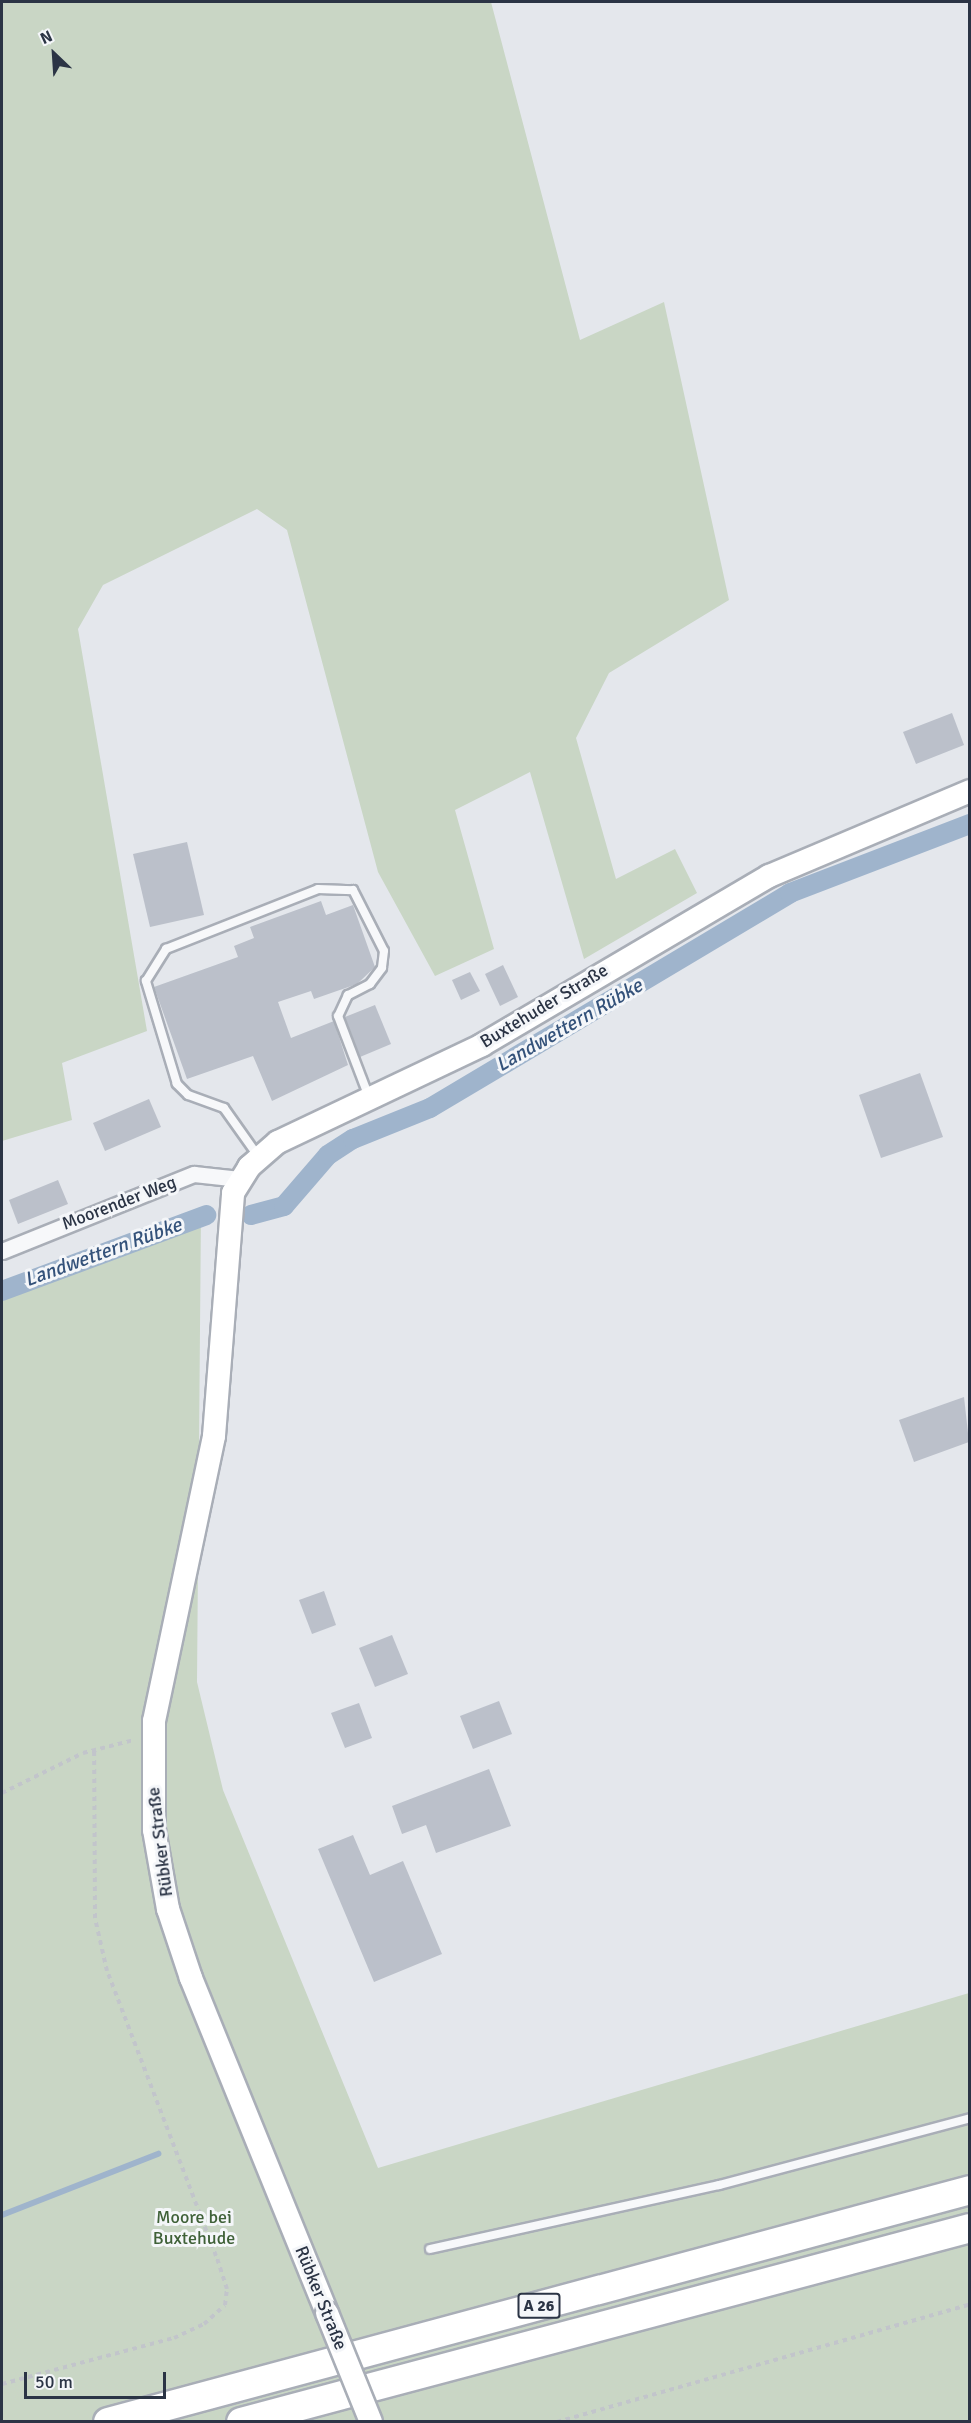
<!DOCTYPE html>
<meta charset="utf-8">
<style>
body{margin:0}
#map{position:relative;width:971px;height:2423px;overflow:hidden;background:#e4e7ec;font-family:Signika,sans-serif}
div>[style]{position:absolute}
.green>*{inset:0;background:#c9d6c5}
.stream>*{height:6px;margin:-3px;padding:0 3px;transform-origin:3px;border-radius:3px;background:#9fb4cc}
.canal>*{height:20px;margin:-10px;padding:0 10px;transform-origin:10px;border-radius:10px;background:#9fb4cc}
.building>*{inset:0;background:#bbc0ca}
.path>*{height:4px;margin-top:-2px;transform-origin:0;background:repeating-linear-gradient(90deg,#c2c5cb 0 4.5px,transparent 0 9px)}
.roads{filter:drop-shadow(2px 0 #a9aeb7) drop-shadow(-2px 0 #a9aeb7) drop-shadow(0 2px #a9aeb7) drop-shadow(0 -2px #a9aeb7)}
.lane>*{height:8px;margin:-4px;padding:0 4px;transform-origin:4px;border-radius:4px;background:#f7f8fa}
.street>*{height:15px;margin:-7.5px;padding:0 7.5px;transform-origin:7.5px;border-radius:7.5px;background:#f7f8fa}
.secondary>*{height:22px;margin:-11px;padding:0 11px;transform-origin:11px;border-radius:11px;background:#fff}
.highway>*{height:28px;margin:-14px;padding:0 14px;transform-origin:14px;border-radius:14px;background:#fff}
.bridges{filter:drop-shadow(2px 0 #a9aeb7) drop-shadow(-2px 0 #a9aeb7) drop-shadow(0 2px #a9aeb7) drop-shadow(0 -2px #a9aeb7)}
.secondary-bridge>*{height:22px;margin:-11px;padding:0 11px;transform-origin:11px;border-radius:11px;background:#fff}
span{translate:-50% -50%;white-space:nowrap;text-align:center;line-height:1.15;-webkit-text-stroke:6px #f4f6f9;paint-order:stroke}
.shield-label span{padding:2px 4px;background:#f4f6f9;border:2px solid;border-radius:4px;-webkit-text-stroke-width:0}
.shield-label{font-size:16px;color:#2b3445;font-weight:700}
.street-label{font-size:18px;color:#2b3445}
.park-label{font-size:18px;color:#3f6138}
.water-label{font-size:20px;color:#34527a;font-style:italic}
.frame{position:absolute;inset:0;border:3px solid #2b3445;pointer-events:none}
.north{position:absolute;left:24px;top:24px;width:60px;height:60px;-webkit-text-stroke:4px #f4f6f9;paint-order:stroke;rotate:335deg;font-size:16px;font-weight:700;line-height:24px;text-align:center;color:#2b3445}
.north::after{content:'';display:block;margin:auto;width:21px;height:27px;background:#2b3445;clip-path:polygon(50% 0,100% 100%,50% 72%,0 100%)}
.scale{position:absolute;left:24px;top:2372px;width:142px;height:27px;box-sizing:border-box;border:3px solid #2b3445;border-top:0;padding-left:8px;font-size:18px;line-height:21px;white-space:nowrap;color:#2b3445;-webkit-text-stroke:4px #f4f6f9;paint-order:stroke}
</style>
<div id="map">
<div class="green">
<i style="clip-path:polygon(2px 2px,491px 2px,580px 340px,664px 302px,729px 600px,609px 673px,576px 738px,616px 879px,675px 849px,697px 893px,584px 959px,530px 772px,455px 810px,494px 949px,435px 976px,378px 872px,287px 530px,257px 509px,103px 585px,78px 629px,147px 1031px,62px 1063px,72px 1120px,2px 1141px)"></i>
<i style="clip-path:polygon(201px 1212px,197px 1682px,223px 1790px,378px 2168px,969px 1993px,969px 2421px,2px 2421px,2px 1282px)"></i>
</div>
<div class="stream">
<i style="left:2px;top:2215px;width:168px;rotate:-21.4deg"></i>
</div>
<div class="canal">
<i style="left:251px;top:1215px;width:34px;rotate:-15deg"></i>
<i style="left:284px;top:1206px;width:67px;rotate:-49.2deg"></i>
<i style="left:328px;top:1155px;width:30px;rotate:-33deg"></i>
<i style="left:353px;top:1139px;width:83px;rotate:-21.9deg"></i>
<i style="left:430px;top:1108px;width:419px;rotate:-30.8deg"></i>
<i style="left:790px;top:893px;width:193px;rotate:-21deg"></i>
<i style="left:2px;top:1291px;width:218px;rotate:-20.4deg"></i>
</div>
<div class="building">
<i style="clip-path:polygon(952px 713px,964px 745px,916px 764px,903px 732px)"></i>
<i style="clip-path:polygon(187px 842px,204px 915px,150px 927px,133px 854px)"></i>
<i style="clip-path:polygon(321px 901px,326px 915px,353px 905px,375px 967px,357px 984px,314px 999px,311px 991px,278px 1002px,291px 1038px,334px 1021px,348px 1065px,272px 1101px,253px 1056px,187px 1079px,154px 987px,238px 957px,234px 946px,254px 938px,250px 927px)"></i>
<i style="clip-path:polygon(503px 965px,518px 997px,500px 1006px,485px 974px)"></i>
<i style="clip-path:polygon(470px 972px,480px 991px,461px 1000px,452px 980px)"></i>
<i style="clip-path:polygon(375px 1005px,391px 1044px,360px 1057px,345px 1017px)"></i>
<i style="clip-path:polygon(920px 1073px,943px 1137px,881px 1158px,859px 1095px)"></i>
<i style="clip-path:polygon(149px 1099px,161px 1127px,105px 1151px,93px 1123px)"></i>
<i style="clip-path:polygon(58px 1180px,68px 1204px,18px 1224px,9px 1200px)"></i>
<i style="clip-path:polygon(964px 1397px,969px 1442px,914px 1462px,899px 1420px)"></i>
<i style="clip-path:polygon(324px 1591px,336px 1625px,312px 1634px,299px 1600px)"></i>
<i style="clip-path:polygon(392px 1635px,408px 1674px,375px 1687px,359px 1648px)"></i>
<i style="clip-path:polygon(499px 1701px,512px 1734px,473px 1749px,460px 1716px)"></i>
<i style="clip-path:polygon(359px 1703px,372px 1738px,345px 1748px,331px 1713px)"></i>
<i style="clip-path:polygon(489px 1769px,511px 1826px,436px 1853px,426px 1825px,402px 1834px,392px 1806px)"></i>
<i style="clip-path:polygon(353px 1835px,370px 1875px,403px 1861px,442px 1954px,374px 1982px,318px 1849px)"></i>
</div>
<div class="path">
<i style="left:2px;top:1793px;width:90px;rotate:-26.3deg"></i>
<i style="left:83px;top:1753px;width:53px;rotate:-14.3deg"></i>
<i style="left:2px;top:2384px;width:178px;rotate:-15deg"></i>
<i style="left:174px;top:2338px;width:33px;rotate:-25deg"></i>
<i style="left:204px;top:2324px;width:28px;rotate:-42deg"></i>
<i style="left:225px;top:2305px;width:16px;rotate:-83deg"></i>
<i style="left:227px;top:2289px;width:35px;rotate:-108deg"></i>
<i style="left:216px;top:2256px;width:305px;rotate:-110.9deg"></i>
<i style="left:107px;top:1971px;width:54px;rotate:-102.8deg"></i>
<i style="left:95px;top:1918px;width:169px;rotate:-90.3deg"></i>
<i style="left:557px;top:2422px;width:430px;rotate:-15.9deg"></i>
</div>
<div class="roads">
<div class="lane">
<i style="left:258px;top:1156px;width:59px;rotate:-125.3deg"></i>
<i style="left:224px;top:1108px;width:38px;rotate:-160deg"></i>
<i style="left:188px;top:1095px;width:16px;rotate:-135deg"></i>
<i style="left:177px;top:1084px;width:108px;rotate:-106.8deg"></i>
<i style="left:146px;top:981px;width:38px;rotate:-58deg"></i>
<i style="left:166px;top:949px;width:163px;rotate:-21.5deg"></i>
<i style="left:318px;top:889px;width:35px;rotate:2deg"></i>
<i style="left:353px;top:890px;width:68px;rotate:63.1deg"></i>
<i style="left:384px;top:951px;width:17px;rotate:97deg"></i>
<i style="left:382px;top:968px;width:20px;rotate:127deg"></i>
<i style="left:370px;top:984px;width:25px;rotate:153deg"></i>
<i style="left:348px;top:995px;width:23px;rotate:115deg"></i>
<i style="left:338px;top:1016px;width:87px;rotate:69.1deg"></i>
<i style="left:430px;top:2249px;width:296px;rotate:-12.5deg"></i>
<i style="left:719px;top:2185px;width:260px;rotate:-14.9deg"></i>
</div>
<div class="street">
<i style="left:2px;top:1251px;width:207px;rotate:-21.9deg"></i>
<i style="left:194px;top:1174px;width:46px;rotate:6.2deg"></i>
</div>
<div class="secondary">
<i style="left:327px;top:2313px;width:362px;rotate:-112.1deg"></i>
<i style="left:191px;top:1978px;width:73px;rotate:-108.4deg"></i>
<i style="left:168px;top:1909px;width:80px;rotate:-100deg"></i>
<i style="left:154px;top:1830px;width:109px;rotate:-90deg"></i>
<i style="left:154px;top:1721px;width:291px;rotate:-78.1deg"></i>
<i style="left:214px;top:1436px;width:244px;rotate:-85.5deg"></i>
<i style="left:233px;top:1193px;width:31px;rotate:-58deg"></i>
<i style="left:249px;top:1167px;width:38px;rotate:-41deg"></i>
<i style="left:278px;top:1142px;width:226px;rotate:-25.4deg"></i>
<i style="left:482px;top:1045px;width:333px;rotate:-30.5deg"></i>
<i style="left:769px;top:876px;width:218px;rotate:-22.9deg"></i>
</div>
<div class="highway">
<i style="left:108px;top:2422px;width:893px;rotate:-15.06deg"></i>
<i style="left:241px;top:2422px;width:754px;rotate:-14.9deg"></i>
</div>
</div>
<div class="bridges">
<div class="secondary-bridge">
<i style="left:327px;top:2313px;width:118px;rotate:68deg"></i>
</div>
</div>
<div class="shield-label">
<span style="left:539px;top:2306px">A 26</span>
</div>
<div class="street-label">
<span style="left:544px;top:1006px;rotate:-31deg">Buxtehuder Straße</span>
<span style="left:119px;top:1203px;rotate:-21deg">Moorender Weg</span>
<span style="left:160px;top:1842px;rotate:-97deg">Rübker Straße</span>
<span style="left:321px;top:2298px;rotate:68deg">Rübker Straße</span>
</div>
<div class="park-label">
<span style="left:194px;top:2228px">Moore bei<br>Buxtehude</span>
</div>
<div class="water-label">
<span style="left:569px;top:1025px;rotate:-30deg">Landwettern Rübke</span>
<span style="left:103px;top:1252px;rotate:-20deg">Landwettern Rübke</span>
</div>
<div class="frame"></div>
<div class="north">N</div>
<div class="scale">50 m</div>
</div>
